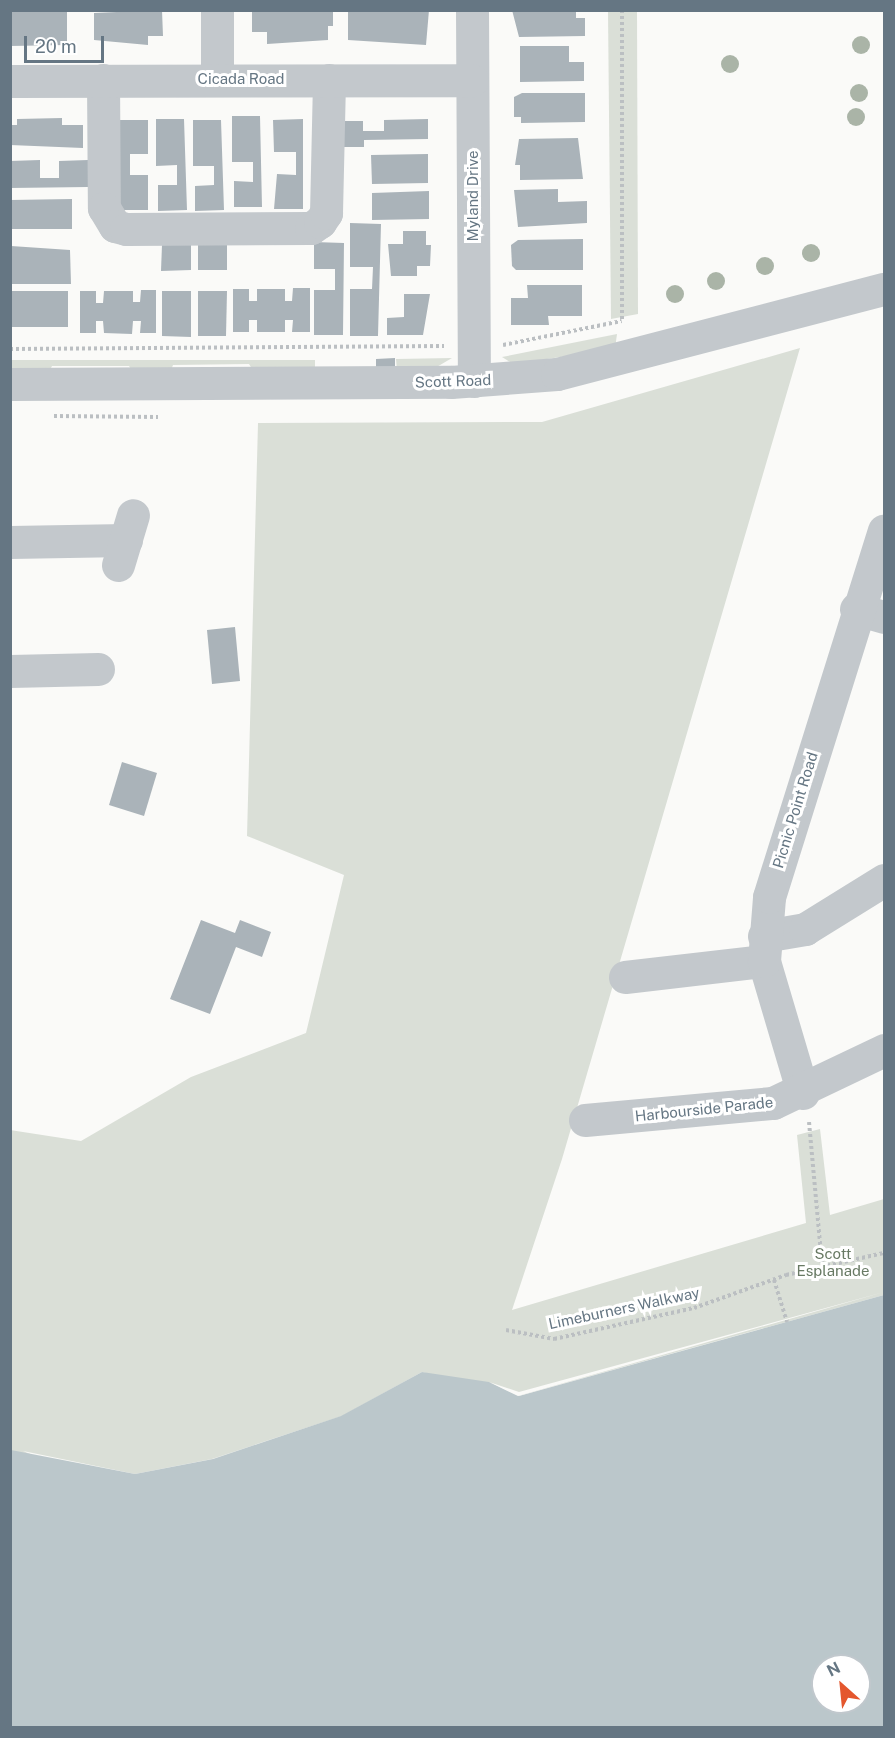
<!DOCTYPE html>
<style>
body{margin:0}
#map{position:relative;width:895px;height:1738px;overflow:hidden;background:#fafaf8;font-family:"Public Sans",sans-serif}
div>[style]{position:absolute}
.green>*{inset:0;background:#dadfd7}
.water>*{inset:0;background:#bbc7cb}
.pier>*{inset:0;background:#fafaf8}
.building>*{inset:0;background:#aab3b9}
.path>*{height:4px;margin-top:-2px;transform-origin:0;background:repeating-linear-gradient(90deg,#bbbfc2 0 3px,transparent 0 6px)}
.minor>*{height:33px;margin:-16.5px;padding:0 16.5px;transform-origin:16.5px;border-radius:16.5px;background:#c3c8cc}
.trees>*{width:18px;height:18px;margin:-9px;border-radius:50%;background:#aab4a7}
span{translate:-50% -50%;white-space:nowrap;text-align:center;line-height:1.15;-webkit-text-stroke:6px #fff;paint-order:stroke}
.street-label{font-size:15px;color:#657683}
.park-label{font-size:15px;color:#687a64}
.frame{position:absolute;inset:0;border:12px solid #657683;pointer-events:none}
.north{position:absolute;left:811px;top:1654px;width:60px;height:60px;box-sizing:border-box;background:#fff;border:2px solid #c1c8cd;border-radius:50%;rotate:333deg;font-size:16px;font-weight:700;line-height:24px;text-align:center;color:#657683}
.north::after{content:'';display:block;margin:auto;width:21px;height:27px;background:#e4572e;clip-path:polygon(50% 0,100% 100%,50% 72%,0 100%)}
.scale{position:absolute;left:24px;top:36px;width:80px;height:27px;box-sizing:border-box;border:3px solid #657683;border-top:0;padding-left:8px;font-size:18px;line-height:21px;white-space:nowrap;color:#657683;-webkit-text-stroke:4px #fff;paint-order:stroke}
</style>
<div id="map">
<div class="green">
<i style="clip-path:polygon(608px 11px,637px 11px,638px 314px,611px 319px)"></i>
<i style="clip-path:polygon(617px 334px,615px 349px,513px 364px,502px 357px)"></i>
<i style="clip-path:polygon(evenodd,800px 348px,562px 1159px,512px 1310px,806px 1223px,797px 1135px,820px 1129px,830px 1215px,884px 1199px,884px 1295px,518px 1396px,422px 1372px,342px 1416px,212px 1459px,135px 1474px,23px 1451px,145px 1501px,762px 1386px,884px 1727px,11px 1727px,10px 1130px,81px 1141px,191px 1077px,306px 1033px,344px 875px,247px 836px,258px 423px,542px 422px,800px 348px,823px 1666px,859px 1666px,859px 1702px,823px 1702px,823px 1666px)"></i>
<i style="clip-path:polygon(452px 358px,435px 368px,397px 371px,396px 359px)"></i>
<i style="clip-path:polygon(11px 360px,315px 360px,315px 372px,254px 372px,249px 364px,173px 365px,170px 373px,133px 372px,129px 366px,52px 366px,48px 374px,11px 374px)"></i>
</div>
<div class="water">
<i style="clip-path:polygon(evenodd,884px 1295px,884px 1727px,11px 1728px,11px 1450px,135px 1474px,213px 1459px,341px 1416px,422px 1372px,489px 1382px,519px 1396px,884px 1295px,823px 1666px,859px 1666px,859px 1702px,823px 1702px,823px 1666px)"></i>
</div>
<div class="pier">
<i style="clip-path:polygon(884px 1292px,518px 1396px,489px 1382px,519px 1392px)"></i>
</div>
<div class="building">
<i style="clip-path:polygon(162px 10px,163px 36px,148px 36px,148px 45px,94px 40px,94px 13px)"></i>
<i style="clip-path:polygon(252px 10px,333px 10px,333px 26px,328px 26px,328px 40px,267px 44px,267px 32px,252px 32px)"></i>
<i style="clip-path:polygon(348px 10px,429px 10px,426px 45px,348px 40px)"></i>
<i style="clip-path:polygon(512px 10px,576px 10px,576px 18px,585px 18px,585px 36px,519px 37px)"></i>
<i style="clip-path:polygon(10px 11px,67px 11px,67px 45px,10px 46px)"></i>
<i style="clip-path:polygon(520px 46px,569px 46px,569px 62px,584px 62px,584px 81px,520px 82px)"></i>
<i style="clip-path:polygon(522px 93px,585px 93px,585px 122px,521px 123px,521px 117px,514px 117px,514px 97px)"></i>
<i style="clip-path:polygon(232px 116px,260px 116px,262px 207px,234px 207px,234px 181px,253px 182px,253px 162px,232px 162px)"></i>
<i style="clip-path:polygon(62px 118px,62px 125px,83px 125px,83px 148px,10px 145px,10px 125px,17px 125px,17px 119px)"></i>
<i style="clip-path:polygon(156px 119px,184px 119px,187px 210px,158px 211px,158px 185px,177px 185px,177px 165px,156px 166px)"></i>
<i style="clip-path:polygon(303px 119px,303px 209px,274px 209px,277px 174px,296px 175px,296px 152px,274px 152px,273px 120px)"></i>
<i style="clip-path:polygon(428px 119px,428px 139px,364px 140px,364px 147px,342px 147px,342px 121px,363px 121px,363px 131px,384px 131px,384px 120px)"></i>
<i style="clip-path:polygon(118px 120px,148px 120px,148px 154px,130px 154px,130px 175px,148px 175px,148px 210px,119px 210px)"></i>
<i style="clip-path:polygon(193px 120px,221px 120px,224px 210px,195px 211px,195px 186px,214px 185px,214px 166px,193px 166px)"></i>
<i style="clip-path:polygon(578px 138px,583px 179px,520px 180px,520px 165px,515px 165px,519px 139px)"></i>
<i style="clip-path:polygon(428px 154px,428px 183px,372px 184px,371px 155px)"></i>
<i style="clip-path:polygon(40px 160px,40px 178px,59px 178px,59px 161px,88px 160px,88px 187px,10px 188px,10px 161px)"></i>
<i style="clip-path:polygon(558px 189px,558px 202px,587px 201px,587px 223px,518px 227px,514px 190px)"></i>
<i style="clip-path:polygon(429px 191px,429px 219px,372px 220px,372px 193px)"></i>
<i style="clip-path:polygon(72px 199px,72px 229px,10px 229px,10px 200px)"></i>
<i style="clip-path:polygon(350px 223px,381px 224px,378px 336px,350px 336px,350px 289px,372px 289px,373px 267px,350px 267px)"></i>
<i style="clip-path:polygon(403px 231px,426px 231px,426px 245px,431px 245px,430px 266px,417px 266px,417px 276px,391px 276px,388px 244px,403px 244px)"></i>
<i style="clip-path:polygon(583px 239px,583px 270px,516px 270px,512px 266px,511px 245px,518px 240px)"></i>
<i style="clip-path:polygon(314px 242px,344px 243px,343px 335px,314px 335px,314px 290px,335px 290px,335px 269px,314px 269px)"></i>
<i style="clip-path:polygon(162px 245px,191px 245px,191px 270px,161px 271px)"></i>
<i style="clip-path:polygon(198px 245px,227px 245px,227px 270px,198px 270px)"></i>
<i style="clip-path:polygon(11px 246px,70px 250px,71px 284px,10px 284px)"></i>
<i style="clip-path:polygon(527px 285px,582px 285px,582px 316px,548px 316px,549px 325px,511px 325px,511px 298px,528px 298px)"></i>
<i style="clip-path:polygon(293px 288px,310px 288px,310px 332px,292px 332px,293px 320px,285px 320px,285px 332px,257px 332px,257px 320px,249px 320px,249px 332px,233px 332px,233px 289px,249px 289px,249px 301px,257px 301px,257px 289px,285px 289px,285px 301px,292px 301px)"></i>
<i style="clip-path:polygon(141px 290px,156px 290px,156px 333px,140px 333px,141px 321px,133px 321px,132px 334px,104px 333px,103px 321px,96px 321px,96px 333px,80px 333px,80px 291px,96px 291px,96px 303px,103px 303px,104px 291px,133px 291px,133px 302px,140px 302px)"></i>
<i style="clip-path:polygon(11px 291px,68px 291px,68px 327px,10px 327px)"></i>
<i style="clip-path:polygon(162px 291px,191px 291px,191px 337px,162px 336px)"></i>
<i style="clip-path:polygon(198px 291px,227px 291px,226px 336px,198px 336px)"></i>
<i style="clip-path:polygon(404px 294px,430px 294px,423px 335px,387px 335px,387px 318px,404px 317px)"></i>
<i style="clip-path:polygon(395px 358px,395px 368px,376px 368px,376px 359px)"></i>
<i style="clip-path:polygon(235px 627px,240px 681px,212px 684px,207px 630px)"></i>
<i style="clip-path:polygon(122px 762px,157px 773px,144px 816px,109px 805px)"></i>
<i style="clip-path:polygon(201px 920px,235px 933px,240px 920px,271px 932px,262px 957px,236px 947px,210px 1014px,170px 999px)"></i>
</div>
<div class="path">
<i style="left:622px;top:10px;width:312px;rotate:90deg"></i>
<i style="left:503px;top:345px;width:121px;rotate:-11.4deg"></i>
<i style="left:10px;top:349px;width:434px;rotate:-0.4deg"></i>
<i style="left:54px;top:416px;width:104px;rotate:0.6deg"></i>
<i style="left:809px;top:1122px;width:145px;rotate:84.8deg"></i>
<i style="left:774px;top:1280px;width:44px;rotate:72.8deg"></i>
<i style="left:506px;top:1330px;width:49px;rotate:10.6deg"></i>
<i style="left:554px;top:1339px;width:143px;rotate:-12.5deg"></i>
<i style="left:694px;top:1308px;width:98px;rotate:-19.7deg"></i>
<i style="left:786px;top:1275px;width:100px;rotate:-12.7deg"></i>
</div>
<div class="minor">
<i style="left:217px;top:10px;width:69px;rotate:90deg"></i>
<i style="left:472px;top:10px;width:371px;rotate:89.7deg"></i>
<i style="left:103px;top:80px;width:128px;rotate:89.6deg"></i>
<i style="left:104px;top:208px;width:21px;rotate:59deg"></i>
<i style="left:115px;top:226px;width:11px;rotate:15deg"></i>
<i style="left:126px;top:229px;width:185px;rotate:-0.3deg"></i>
<i style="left:311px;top:228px;width:11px;rotate:-34deg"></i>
<i style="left:320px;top:222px;width:11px;rotate:-56deg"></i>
<i style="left:326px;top:213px;width:133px;rotate:-88.7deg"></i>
<i style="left:10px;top:81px;width:462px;rotate:-0.1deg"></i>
<i style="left:10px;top:384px;width:441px;rotate:-0.3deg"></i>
<i style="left:451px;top:382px;width:106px;rotate:-4.3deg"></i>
<i style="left:557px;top:374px;width:338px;rotate:-14.6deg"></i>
<i style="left:10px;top:542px;width:116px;rotate:-1deg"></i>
<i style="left:118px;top:565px;width:52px;rotate:-73.3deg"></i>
<i style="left:856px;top:609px;width:29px;rotate:16deg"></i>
<i style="left:10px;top:671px;width:88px;rotate:-1.3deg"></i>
<i style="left:764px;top:936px;width:42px;rotate:-9.7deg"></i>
<i style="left:805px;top:929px;width:93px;rotate:-31.8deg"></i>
<i style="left:625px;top:977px;width:140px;rotate:-6.6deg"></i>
<i style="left:803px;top:1093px;width:138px;rotate:-106.5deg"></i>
<i style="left:764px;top:961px;width:64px;rotate:-85.5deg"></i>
<i style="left:769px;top:897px;width:384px;rotate:-72.6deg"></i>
<i style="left:585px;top:1120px;width:189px;rotate:-5.2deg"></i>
<i style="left:773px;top:1103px;width:123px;rotate:-25.5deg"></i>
</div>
<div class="trees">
<i style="left:861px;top:45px"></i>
<i style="left:730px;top:64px"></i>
<i style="left:859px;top:93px"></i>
<i style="left:856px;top:117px"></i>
<i style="left:811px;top:253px"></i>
<i style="left:765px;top:266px"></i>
<i style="left:716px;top:281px"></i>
<i style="left:675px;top:294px"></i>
</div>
<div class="street-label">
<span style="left:241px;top:79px">Cicada Road</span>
<span style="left:473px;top:196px;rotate:-90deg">Myland Drive</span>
<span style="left:453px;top:381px;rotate:-2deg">Scott Road</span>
<span style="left:795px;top:810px;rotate:-73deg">Picnic Point Road</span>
<span style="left:704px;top:1109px;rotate:-6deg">Harbourside Parade</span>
<span style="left:624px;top:1308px;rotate:-12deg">Limeburners Walkway</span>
</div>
<div class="park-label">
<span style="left:833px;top:1262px">Scott<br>Esplanade</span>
</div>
<div class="frame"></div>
<div class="north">N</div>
<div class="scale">20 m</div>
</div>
